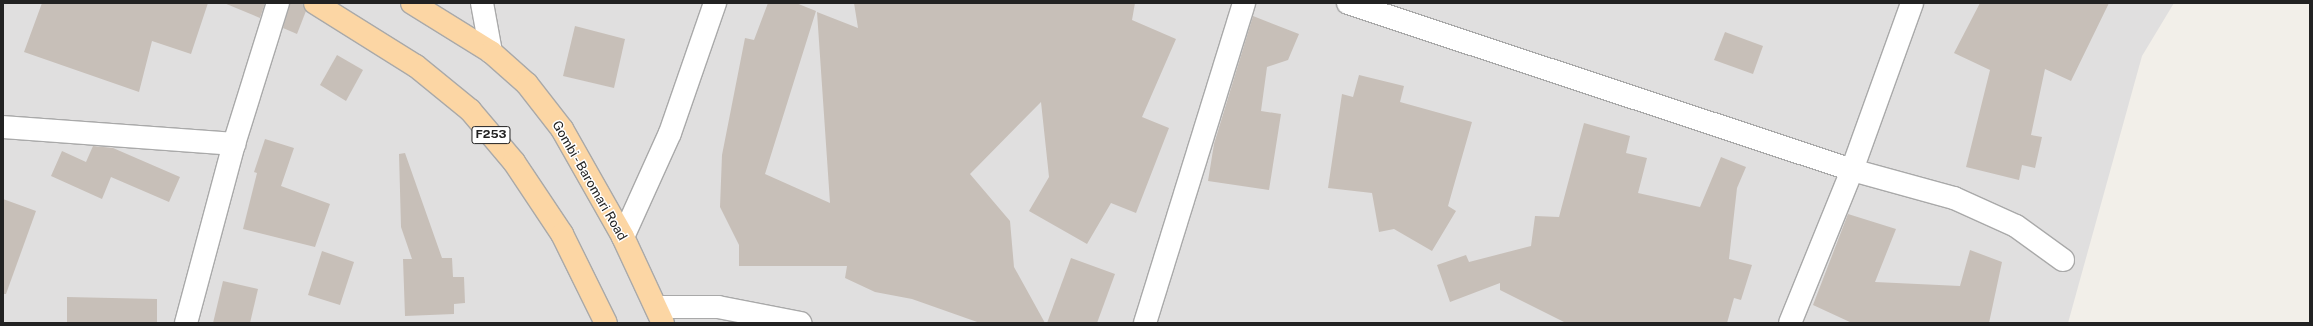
<!DOCTYPE html>
<style>
body{margin:0}
#map{position:relative;width:2313px;height:326px;overflow:hidden;background:#f2efe9;font-family:"Public Sans",sans-serif}
div>[style]{position:absolute}
.residential>*{inset:0;background:#e0dfdf}
.building>*{inset:0;background:#c7bfb8}
.roads{filter:drop-shadow(1px 0 #a9a9a9) drop-shadow(-1px 0 #a9a9a9) drop-shadow(0 1px #a9a9a9) drop-shadow(0 -1px #a9a9a9)}
.minor>*{height:22px;margin:-11px;padding:0 11px;transform-origin:11px;border-radius:11px;background:#fff}
.primary>*{height:22px;margin:-11px;padding:0 11px;transform-origin:11px;border-radius:11px;background:#fcd6a4}
span{translate:-50% -50%;white-space:nowrap;text-align:center;line-height:1.15;-webkit-text-stroke:3px #fff;paint-order:stroke}
.shield-label span{padding:1px 3px;background:#fff;border:1px solid;border-radius:3px;-webkit-text-stroke-width:0}
.shield-label{font-size:12px;color:#222;font-weight:700}
.street-label{font-size:13px;color:#222}
.frame{position:absolute;inset:0;border:4px solid #222;pointer-events:none}
</style>
<div id="map">
<div class="residential">
<i style="clip-path:polygon(3px 3px,2174px 3px,2142px 56px,2068px 323px,3px 323px)"></i>
</div>
<div class="building">
<i style="clip-path:polygon(42px 3px,208px 3px,191px 54px,152px 41px,139px 92px,24px 52px)"></i>
<i style="clip-path:polygon(224px 3px,265px 3px,260px 18px)"></i>
<i style="clip-path:polygon(290px 3px,303px 3px,306px 11px,297px 34px,283px 28px)"></i>
<i style="clip-path:polygon(768px 3px,796px 3px,816px 11px,765px 174px,830px 203px,817px 12px,858px 28px,854px 3px,1135px 3px,1132px 20px,1176px 39px,1142px 117px,1169px 128px,1136px 213px,1111px 203px,1087px 244px,1029px 211px,1049px 177px,1041px 102px,970px 174px,1010px 221px,1014px 267px,1045px 323px,980px 323px,912px 299px,875px 292px,845px 278px,847px 266px,739px 266px,739px 245px,720px 207px,722px 155px,745px 38px,754px 40px)"></i>
<i style="clip-path:polygon(1980px 3px,2109px 3px,2071px 81px,2045px 69px,2031px 135px,2042px 137px,2035px 168px,2022px 165px,2019px 180px,1966px 167px,1990px 70px,1954px 53px)"></i>
<i style="clip-path:polygon(1253px 16px,1299px 34px,1288px 60px,1267px 67px,1261px 111px,1281px 114px,1269px 190px,1208px 181px,1214px 144px)"></i>
<i style="clip-path:polygon(575px 26px,625px 39px,614px 88px,563px 76px)"></i>
<i style="clip-path:polygon(1725px 32px,1763px 46px,1753px 74px,1714px 60px)"></i>
<i style="clip-path:polygon(337px 55px,363px 70px,346px 101px,320px 85px)"></i>
<i style="clip-path:polygon(1359px 75px,1404px 86px,1400px 102px,1472px 122px,1448px 206px,1456px 211px,1432px 251px,1394px 229px,1379px 232px,1372px 193px,1328px 188px,1342px 94px,1353px 97px)"></i>
<i style="clip-path:polygon(1584px 123px,1630px 136px,1626px 153px,1647px 158px,1638px 193px,1700px 207px,1721px 157px,1746px 167px,1737px 188px,1729px 259px,1752px 265px,1741px 300px,1734px 298px,1727px 323px,1566px 323px,1500px 290px,1500px 283px,1450px 302px,1437px 265px,1466px 255px,1469px 262px,1531px 246px,1535px 216px,1559px 217px)"></i>
<i style="clip-path:polygon(265px 139px,294px 148px,281px 186px,330px 204px,315px 247px,243px 229px,257px 173px,254px 172px)"></i>
<i style="clip-path:polygon(93px 146px,113px 148px,180px 177px,169px 202px,111px 177px,102px 199px,51px 176px,62px 151px,86px 162px)"></i>
<i style="clip-path:polygon(405px 153px,442px 258px,452px 258px,453px 277px,464px 277px,465px 303px,454px 304px,454px 314px,405px 316px,403px 259px,412px 259px,401px 227px,399px 154px)"></i>
<i style="clip-path:polygon(3px 199px,36px 211px,6px 294px,3px 294px)"></i>
<i style="clip-path:polygon(1848px 214px,1896px 229px,1875px 282px,1960px 286px,1970px 250px,2002px 262px,1989px 323px,1852px 323px,1813px 305px)"></i>
<i style="clip-path:polygon(322px 251px,354px 262px,340px 305px,308px 295px)"></i>
<i style="clip-path:polygon(1071px 258px,1115px 274px,1097px 323px,1047px 323px)"></i>
<i style="clip-path:polygon(223px 281px,258px 289px,250px 323px,213px 323px)"></i>
<i style="clip-path:polygon(67px 297px,157px 299px,157px 323px,67px 323px)"></i>
</div>
<div class="roads">
<div class="minor">
<i style="left:482px;top:3px;width:50px;rotate:79.6deg"></i>
<i style="left:1348px;top:3px;width:531px;rotate:18.33deg"></i>
<i style="left:1852px;top:170px;width:106px;rotate:15.4deg"></i>
<i style="left:1954px;top:198px;width:68px;rotate:24.3deg"></i>
<i style="left:2016px;top:226px;width:58px;rotate:35.9deg"></i>
<i style="left:3px;top:127px;width:232px;rotate:4.2deg"></i>
<i style="left:623px;top:237px;width:114px;rotate:-65.7deg"></i>
<i style="left:670px;top:133px;width:138px;rotate:-70.9deg"></i>
<i style="left:656px;top:307px;width:62px"></i>
<i style="left:718px;top:307px;width:84px;rotate:11deg"></i>
<i style="left:186px;top:323px;width:185px;rotate:-75deg"></i>
<i style="left:234px;top:144px;width:148px;rotate:-72.7deg"></i>
<i style="left:1145px;top:323px;width:335px;rotate:-72.8deg"></i>
<i style="left:1790px;top:323px;width:165px;rotate:-67.9deg"></i>
<i style="left:1852px;top:170px;width:177px;rotate:-70.2deg"></i>
</div>
<div class="primary">
<i style="left:315px;top:3px;width:119px;rotate:32deg"></i>
<i style="left:416px;top:66px;width:70px;rotate:39.2deg"></i>
<i style="left:470px;top:110px;width:68px;rotate:49.8deg"></i>
<i style="left:514px;top:162px;width:87px;rotate:56.3deg"></i>
<i style="left:562px;top:234px;width:99px;rotate:63.7deg"></i>
<i style="left:412px;top:3px;width:93px;rotate:31.8deg"></i>
<i style="left:491px;top:52px;width:48px;rotate:41.6deg"></i>
<i style="left:527px;top:84px;width:57px;rotate:52.1deg"></i>
<i style="left:562px;top:129px;width:124px;rotate:60.5deg"></i>
<i style="left:623px;top:237px;width:95px;rotate:65.1deg"></i>
</div>
</div>
<div class="shield-label">
<span style="left:491px;top:135px">F253</span>
</div>
<div class="street-label">
<span style="left:589px;top:181px;rotate:60deg">Gombi - Baromari Road</span>
</div>
<div class="frame"></div>
</div>
